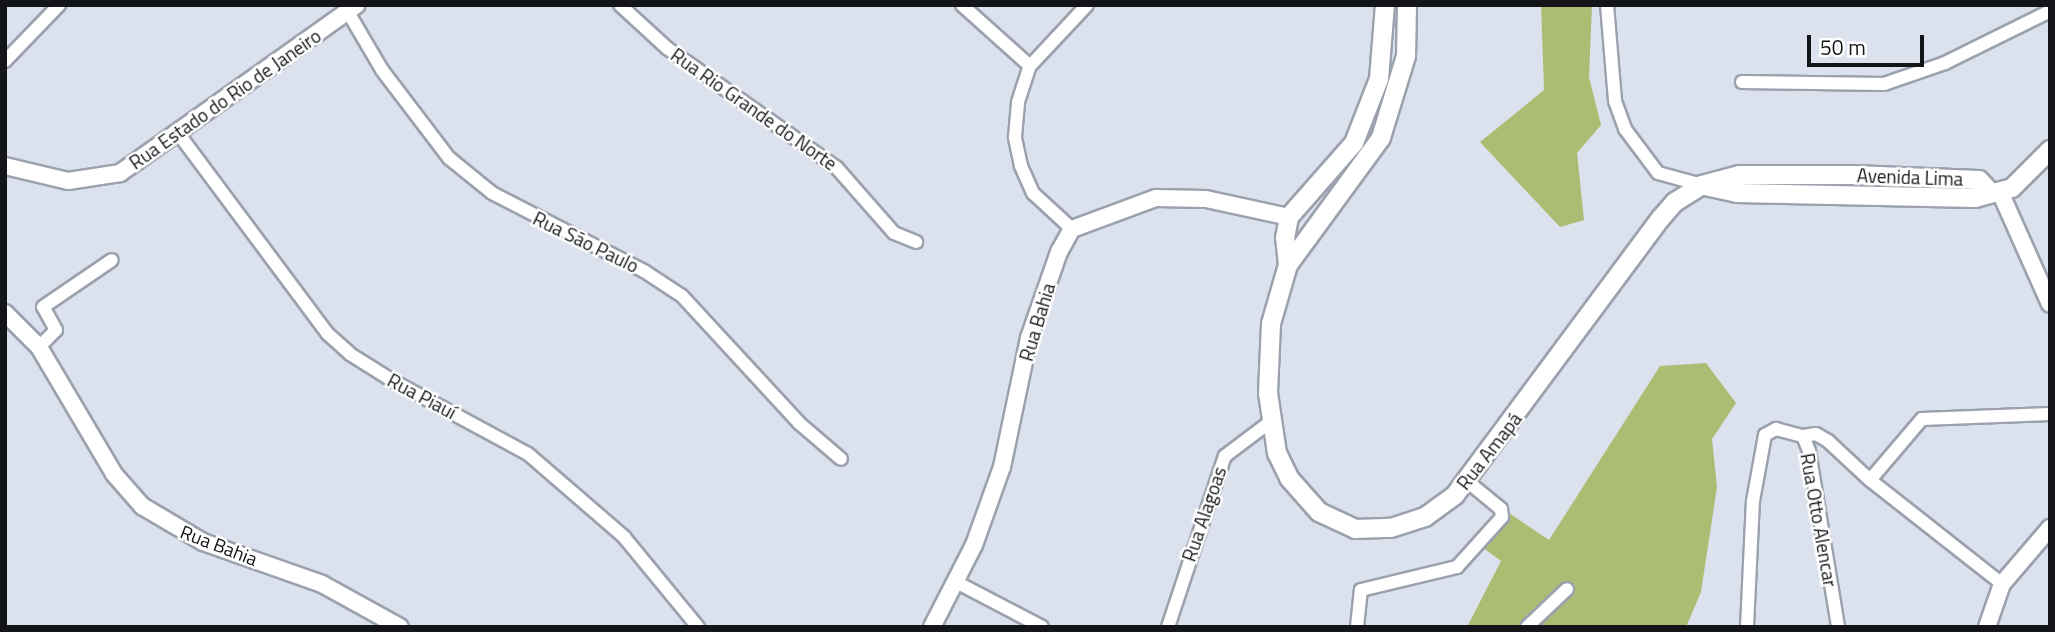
<!DOCTYPE html>
<meta charset="utf-8">
<style>
body{margin:0}
#map{position:relative;width:2055px;height:632px;overflow:hidden;background:#dbe2ee;font-family:"Titillium Web",sans-serif}
div>[style]{position:absolute}
.green>*{inset:0;background:#acbc72}
.roads{filter:drop-shadow(2px 0 #9ba1ad) drop-shadow(-2px 0 #9ba1ad) drop-shadow(0 2px #9ba1ad) drop-shadow(0 -2px #9ba1ad)}
.minor>*{height:12px;margin:-6px;padding:0 6px;transform-origin:6px;border-radius:6px;background:#fff}
.tertiary>*{height:16px;margin:-8px;padding:0 8px;transform-origin:8px;border-radius:8px;background:#fff}
.secondary>*{height:18px;margin:-9px;padding:0 9px;transform-origin:9px;border-radius:9px;background:#fff}
span{translate:-50% -50%;white-space:nowrap;text-align:center;line-height:1.15;-webkit-text-stroke:5px #fff;paint-order:stroke}
.street-label{font-size:19px;color:#131519}
.frame{position:absolute;inset:0;border:7px solid #131519;pointer-events:none}
.scale{position:absolute;left:1807px;top:35px;width:117px;height:32px;box-sizing:border-box;border:4px solid #131519;border-top:0;padding-left:9px;font-size:21px;line-height:24px;white-space:nowrap;color:#131519;-webkit-text-stroke:5px #fff;paint-order:stroke}
</style>
<div id="map">
<div class="green">
<i style="clip-path:polygon(1541px 5px,1592px 5px,1589px 77px,1601px 125px,1577px 153px,1584px 220px,1560px 227px,1480px 142px,1544px 90px)"></i>
<i style="clip-path:polygon(1706px 363px,1736px 403px,1712px 439px,1717px 487px,1701px 592px,1686px 627px,1467px 627px,1501px 561px,1478px 544px,1506px 511px,1549px 540px,1660px 366px)"></i>
</div>
<div class="roads">
<div class="minor">
<i style="left:620px;top:5px;width:64px;rotate:42.5deg"></i>
<i style="left:667px;top:48px;width:207px;rotate:35.2deg"></i>
<i style="left:836px;top:167px;width:88px;rotate:48.7deg"></i>
<i style="left:894px;top:233px;width:24px;rotate:22deg"></i>
<i style="left:962px;top:5px;width:91px;rotate:41.9deg"></i>
<i style="left:1607px;top:5px;width:96px;rotate:85.2deg"></i>
<i style="left:1615px;top:101px;width:30px;rotate:70deg"></i>
<i style="left:1625px;top:129px;width:55px;rotate:53.1deg"></i>
<i style="left:1658px;top:173px;width:46px;rotate:15.3deg"></i>
<i style="left:348px;top:12px;width:67px;rotate:59.6deg"></i>
<i style="left:382px;top:70px;width:111px;rotate:52.7deg"></i>
<i style="left:449px;top:158px;width:55px;rotate:39.1deg"></i>
<i style="left:492px;top:193px;width:171px;rotate:27.2deg"></i>
<i style="left:644px;top:271px;width:45px;rotate:33.3deg"></i>
<i style="left:682px;top:296px;width:173px;rotate:47.3deg"></i>
<i style="left:799px;top:423px;width:55px;rotate:40.6deg"></i>
<i style="left:5px;top:61px;width:78px;rotate:-46deg"></i>
<i style="left:1742px;top:82px;width:142px;rotate:0.8deg"></i>
<i style="left:1884px;top:84px;width:65px;rotate:-19deg"></i>
<i style="left:1945px;top:63px;width:117px;rotate:-26.3deg"></i>
<i style="left:178px;top:133px;width:251px;rotate:53.3deg"></i>
<i style="left:328px;top:334px;width:30px;rotate:42deg"></i>
<i style="left:350px;top:354px;width:51px;rotate:32.1deg"></i>
<i style="left:393px;top:381px;width:153px;rotate:28.4deg"></i>
<i style="left:528px;top:454px;width:127px;rotate:40.8deg"></i>
<i style="left:624px;top:537px;width:117px;rotate:50.6deg"></i>
<i style="left:1072px;top:229px;width:53px;rotate:-137.3deg"></i>
<i style="left:1033px;top:193px;width:30px;rotate:-114deg"></i>
<i style="left:1021px;top:166px;width:30px;rotate:-102deg"></i>
<i style="left:1015px;top:137px;width:35px;rotate:-85deg"></i>
<i style="left:1018px;top:102px;width:38px;rotate:-72deg"></i>
<i style="left:1030px;top:66px;width:83px;rotate:-46.9deg"></i>
<i style="left:39px;top:347px;width:24px;rotate:-45deg"></i>
<i style="left:56px;top:330px;width:26px;rotate:-119deg"></i>
<i style="left:43px;top:307px;width:83px;rotate:-34.3deg"></i>
<i style="left:1803px;top:436px;width:13px;rotate:-9deg"></i>
<i style="left:1816px;top:434px;width:14px;rotate:30deg"></i>
<i style="left:1828px;top:441px;width:57px;rotate:42.9deg"></i>
<i style="left:1870px;top:480px;width:168px;rotate:38.2deg"></i>
<i style="left:1870px;top:480px;width:80px;rotate:-49.6deg"></i>
<i style="left:1922px;top:419px;width:128px;rotate:-2.2deg"></i>
<i style="left:956px;top:582px;width:97px;rotate:27.6deg"></i>
<i style="left:1168px;top:627px;width:180px;rotate:-71.6deg"></i>
<i style="left:1225px;top:456px;width:56px;rotate:-37.1deg"></i>
<i style="left:1357px;top:627px;width:37px;rotate:-84deg"></i>
<i style="left:1361px;top:590px;width:99px;rotate:-13.5deg"></i>
<i style="left:1457px;top:567px;width:67px;rotate:-48deg"></i>
<i style="left:1502px;top:517px;width:8px;rotate:-97deg"></i>
<i style="left:1501px;top:509px;width:44px;rotate:-140.5deg"></i>
<i style="left:1527px;top:627px;width:55px;rotate:-43.5deg"></i>
<i style="left:1747px;top:627px;width:126px;rotate:-87.3deg"></i>
<i style="left:1753px;top:501px;width:67px;rotate:-79.7deg"></i>
<i style="left:1765px;top:435px;width:13px;rotate:-29deg"></i>
<i style="left:1776px;top:429px;width:28px;rotate:15deg"></i>
<i style="left:1803px;top:436px;width:16px;rotate:68deg"></i>
<i style="left:1809px;top:451px;width:178px;rotate:80.6deg"></i>
</div>
<div class="tertiary">
<i style="left:5px;top:166px;width:65px;rotate:13.4deg"></i>
<i style="left:68px;top:181px;width:53px;rotate:-8.7deg"></i>
<i style="left:120px;top:173px;width:290px;rotate:-35.4deg"></i>
<i style="left:2001px;top:194px;width:120px;rotate:66deg"></i>
<i style="left:5px;top:313px;width:48px;rotate:45deg"></i>
<i style="left:39px;top:347px;width:147px;rotate:59.4deg"></i>
<i style="left:114px;top:474px;width:43px;rotate:48.8deg"></i>
<i style="left:142px;top:506px;width:71px;rotate:30.5deg"></i>
<i style="left:203px;top:542px;width:126px;rotate:19.4deg"></i>
<i style="left:322px;top:584px;width:89px;rotate:28.9deg"></i>
<i style="left:932px;top:627px;width:92px;rotate:-62.9deg"></i>
<i style="left:974px;top:545px;width:83px;rotate:-70.3deg"></i>
<i style="left:1002px;top:467px;width:132px;rotate:-78.2deg"></i>
<i style="left:1029px;top:338px;width:91px;rotate:-70.8deg"></i>
<i style="left:1059px;top:252px;width:26px;rotate:-61deg"></i>
<i style="left:1072px;top:229px;width:90px;rotate:-20.3deg"></i>
<i style="left:1156px;top:198px;width:50px;rotate:1.1deg"></i>
<i style="left:1206px;top:199px;width:85px;rotate:12.2deg"></i>
<i style="left:1987px;top:627px;width:46px;rotate:-70.8deg"></i>
<i style="left:2002px;top:584px;width:74px;rotate:-49.4deg"></i>
</div>
<div class="secondary">
<i style="left:1407px;top:5px;width:51px;rotate:91.1deg"></i>
<i style="left:1406px;top:56px;width:86px;rotate:107deg"></i>
<i style="left:1381px;top:138px;width:157px;rotate:126.2deg"></i>
<i style="left:1288px;top:265px;width:61px;rotate:106.1deg"></i>
<i style="left:1271px;top:324px;width:69px;rotate:92.5deg"></i>
<i style="left:1268px;top:393px;width:61px;rotate:81.5deg"></i>
<i style="left:1277px;top:453px;width:28px;rotate:64deg"></i>
<i style="left:1289px;top:478px;width:45px;rotate:48.6deg"></i>
<i style="left:1319px;top:512px;width:40px;rotate:25deg"></i>
<i style="left:1355px;top:529px;width:36px;rotate:-2deg"></i>
<i style="left:1391px;top:528px;width:36px;rotate:-18deg"></i>
<i style="left:1425px;top:517px;width:37px;rotate:-36deg"></i>
<i style="left:1455px;top:495px;width:345px;rotate:-53.4deg"></i>
<i style="left:1661px;top:218px;width:21px;rotate:-49deg"></i>
<i style="left:1675px;top:202px;width:32px;rotate:-32deg"></i>
<i style="left:1702px;top:185px;width:38px;rotate:-15deg"></i>
<i style="left:1739px;top:175px;width:114px"></i>
<i style="left:1853px;top:175px;width:126px;rotate:2.3deg"></i>
<i style="left:1979px;top:180px;width:18px;rotate:47deg"></i>
<i style="left:1705px;top:186px;width:33px;rotate:12deg"></i>
<i style="left:1737px;top:193px;width:238px;rotate:1.2deg"></i>
<i style="left:1975px;top:198px;width:38px;rotate:-15deg"></i>
<i style="left:2012px;top:188px;width:54px;rotate:-45deg"></i>
<i style="left:1288px;top:265px;width:27px;rotate:-96deg"></i>
<i style="left:1285px;top:238px;width:21px;rotate:-79deg"></i>
<i style="left:1289px;top:217px;width:98px;rotate:-48.7deg"></i>
<i style="left:1354px;top:143px;width:69px;rotate:-68.7deg"></i>
<i style="left:1379px;top:79px;width:74px;rotate:-85.4deg"></i>
</div>
</div>
<div class="street-label">
<span style="left:225px;top:99px;rotate:-35deg">Rua Estado do Rio de Janeiro</span>
<span style="left:754px;top:109px;rotate:35deg">Rua Rio Grande do Norte</span>
<span style="left:1910px;top:177px;rotate:2deg">Avenida Lima</span>
<span style="left:586px;top:242px;rotate:26deg">Rua São Paulo</span>
<span style="left:1037px;top:322px;rotate:-73deg">Rua Bahia</span>
<span style="left:422px;top:396px;rotate:28deg">Rua Piauí</span>
<span style="left:1489px;top:451px;rotate:-52deg">Rua Amapá</span>
<span style="left:1204px;top:514px;rotate:-71deg">Rua Alagoas</span>
<span style="left:1819px;top:520px;rotate:80deg">Rua Otto Alencar</span>
<span style="left:219px;top:545px;rotate:21deg">Rua Bahia</span>
</div>
<div class="frame"></div>
<div class="scale">50 m</div>
</div>
